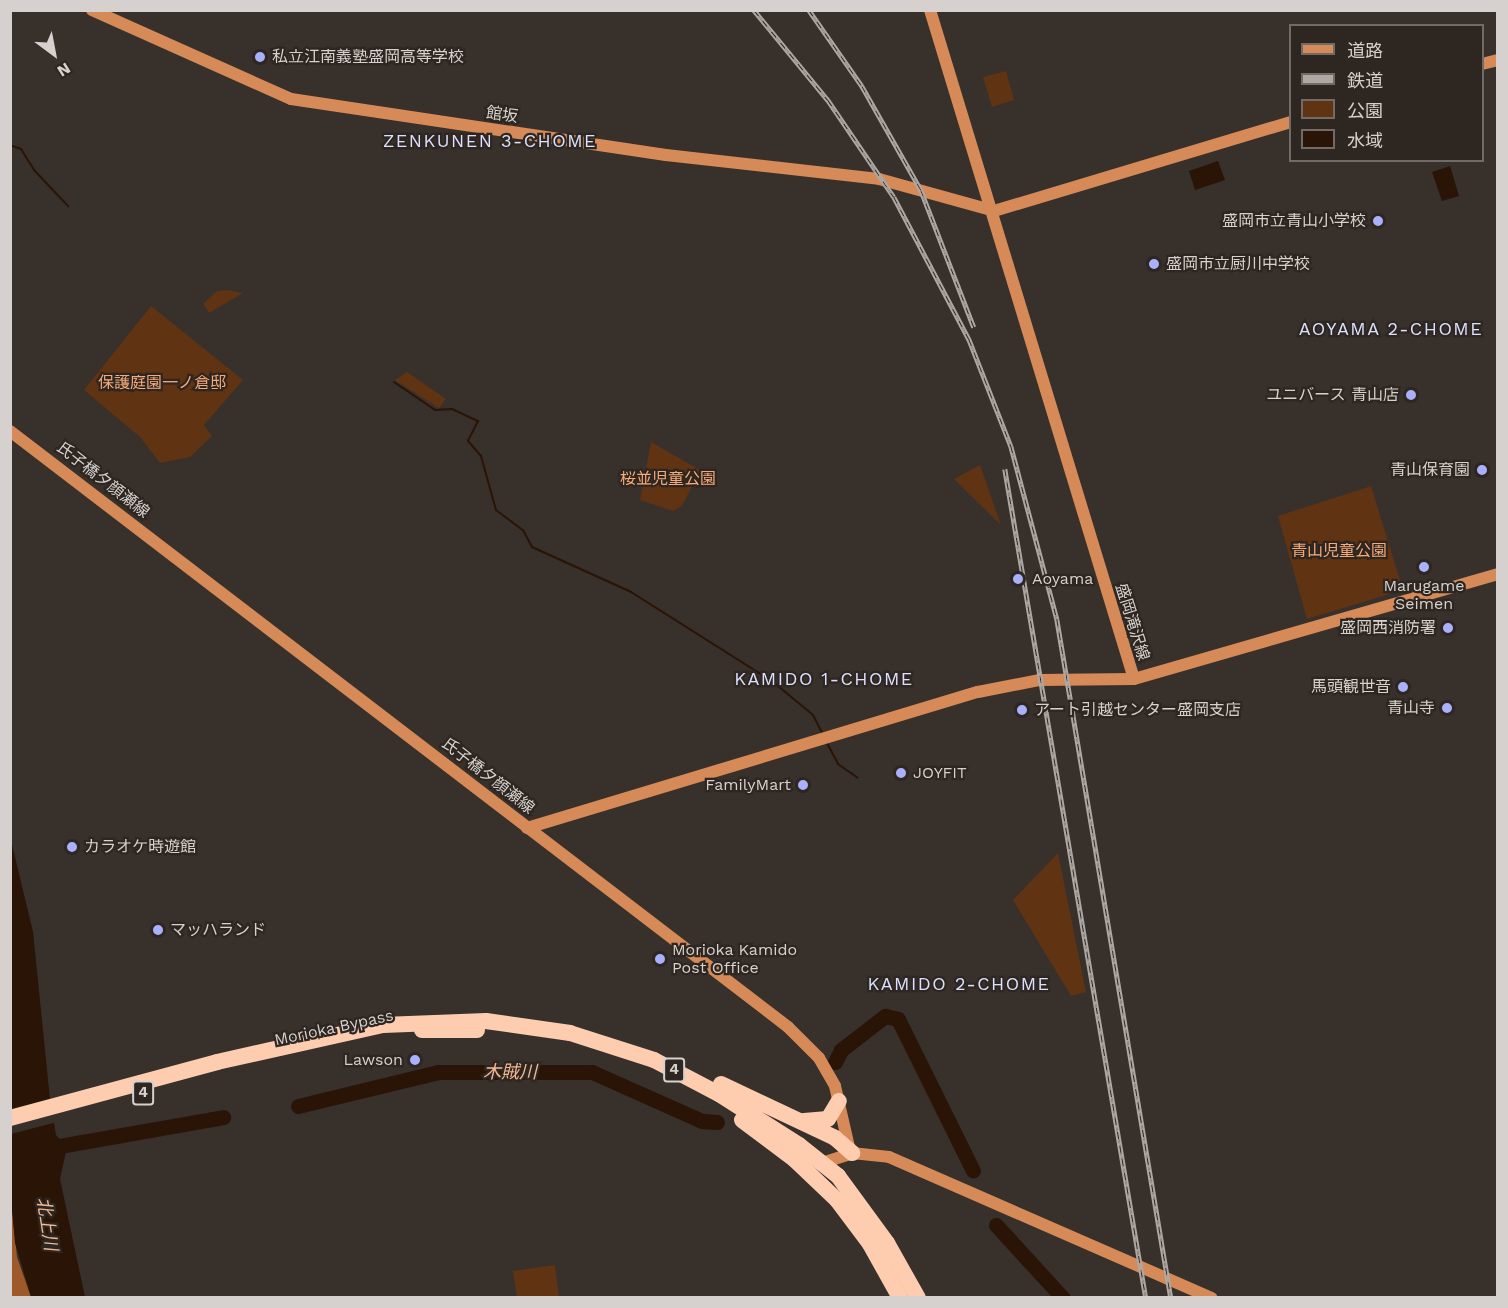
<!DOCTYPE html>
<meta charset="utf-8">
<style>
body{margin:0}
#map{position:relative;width:1508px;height:1308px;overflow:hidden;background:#37302b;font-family:"Work Sans","Noto Sans JP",sans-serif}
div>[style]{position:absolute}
.green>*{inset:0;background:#603313}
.forest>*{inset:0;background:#9d5928}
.water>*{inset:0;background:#2a1406}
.pier>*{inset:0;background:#37302b}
.stream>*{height:2px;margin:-1px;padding:0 1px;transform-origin:1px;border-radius:1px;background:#2a1406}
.river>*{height:15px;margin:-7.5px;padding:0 7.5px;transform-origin:7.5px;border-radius:7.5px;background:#2a1406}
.secondary>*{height:12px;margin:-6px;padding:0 6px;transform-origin:6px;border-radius:6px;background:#d68a57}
.highway>*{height:16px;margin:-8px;padding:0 8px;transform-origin:8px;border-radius:8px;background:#fecdb0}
.rail>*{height:4.5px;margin-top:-2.25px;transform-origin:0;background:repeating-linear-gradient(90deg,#2d2621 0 7px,#ada8a4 0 14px);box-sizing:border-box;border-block:2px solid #ada8a4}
.dots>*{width:16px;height:16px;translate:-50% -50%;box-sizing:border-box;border:3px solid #2d2621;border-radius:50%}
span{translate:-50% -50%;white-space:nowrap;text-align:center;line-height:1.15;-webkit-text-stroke:4.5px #2d2621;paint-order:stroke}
.shield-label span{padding:2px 4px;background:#2d2621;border:2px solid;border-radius:4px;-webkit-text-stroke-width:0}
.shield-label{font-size:15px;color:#d6d1ce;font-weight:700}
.poi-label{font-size:16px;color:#d6d1ce}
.left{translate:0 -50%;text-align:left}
.right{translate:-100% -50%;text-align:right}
.street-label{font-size:16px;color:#d6d1ce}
.park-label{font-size:16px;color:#f7aa79}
.neighbourhood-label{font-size:18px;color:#dce0fe;letter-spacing:1.5px}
.water-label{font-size:18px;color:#f2b894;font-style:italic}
.frame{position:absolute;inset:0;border:12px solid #d6d1ce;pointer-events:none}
.legend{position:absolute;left:1289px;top:24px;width:195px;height:138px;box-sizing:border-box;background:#2d2621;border:2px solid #716a66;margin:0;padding:8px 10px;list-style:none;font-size:18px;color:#d6d1ce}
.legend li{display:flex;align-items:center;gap:12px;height:30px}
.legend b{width:30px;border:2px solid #716a66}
.north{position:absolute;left:24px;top:24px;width:60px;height:60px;-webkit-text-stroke:4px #2d2621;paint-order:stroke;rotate:148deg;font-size:16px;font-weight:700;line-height:24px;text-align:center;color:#d6d1ce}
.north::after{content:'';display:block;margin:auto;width:21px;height:27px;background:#d6d1ce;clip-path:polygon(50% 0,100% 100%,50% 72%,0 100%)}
</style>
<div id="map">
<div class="green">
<i style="clip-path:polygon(1006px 71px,1014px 100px,992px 107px,983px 77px)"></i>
<i style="clip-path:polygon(217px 291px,228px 290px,243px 293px,209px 313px,203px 304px)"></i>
<i style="clip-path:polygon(151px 306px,243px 380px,204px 425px,212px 436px,190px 457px,160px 463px,140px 437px,84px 390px)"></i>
<i style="clip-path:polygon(407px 372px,446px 399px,439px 408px,395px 380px)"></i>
<i style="clip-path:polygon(651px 442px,700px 470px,682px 506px,673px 511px,640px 500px)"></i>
<i style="clip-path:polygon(980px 465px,1001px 525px,954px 479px)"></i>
<i style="clip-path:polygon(1371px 486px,1403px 590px,1307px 619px,1278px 516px)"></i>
<i style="clip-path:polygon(1058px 853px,1086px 992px,1071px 996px,1013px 900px)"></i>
<i style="clip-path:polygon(555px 1265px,559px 1297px,517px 1297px,513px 1271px)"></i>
</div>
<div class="forest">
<i style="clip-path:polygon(10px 1188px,17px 1257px,31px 1297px,11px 1297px)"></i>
</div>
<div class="water">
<i style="clip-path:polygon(1218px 161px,1225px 180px,1195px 190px,1189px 171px)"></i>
<i style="clip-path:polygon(1450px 166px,1459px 196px,1442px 201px,1432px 172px)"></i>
<i style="clip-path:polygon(10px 836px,33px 932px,50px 1099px,56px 1135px,67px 1147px,60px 1179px,85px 1297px,31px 1297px,15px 1243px,10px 1188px)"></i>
</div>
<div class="pier">
<i style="clip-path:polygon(53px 1098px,57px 1122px,11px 1134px,11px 1109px)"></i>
</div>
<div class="stream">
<i style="left:10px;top:145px;width:12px;rotate:20deg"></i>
<i style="left:21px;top:149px;width:25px;rotate:58deg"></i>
<i style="left:34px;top:170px;width:50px;rotate:46.6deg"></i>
<i style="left:394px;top:382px;width:50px;rotate:34.3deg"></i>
<i style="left:435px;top:410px;width:17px;rotate:-3deg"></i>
<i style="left:452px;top:409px;width:29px;rotate:25deg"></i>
<i style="left:478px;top:421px;width:22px;rotate:117deg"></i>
<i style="left:468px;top:441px;width:20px;rotate:49deg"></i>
<i style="left:481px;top:456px;width:56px;rotate:74.5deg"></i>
<i style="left:496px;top:510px;width:34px;rotate:37deg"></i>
<i style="left:523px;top:530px;width:19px;rotate:62deg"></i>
<i style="left:532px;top:547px;width:109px;rotate:24.4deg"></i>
<i style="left:631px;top:592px;width:167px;rotate:32.3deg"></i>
<i style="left:772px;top:681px;width:53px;rotate:39.7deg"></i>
<i style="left:813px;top:715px;width:22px;rotate:63deg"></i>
<i style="left:827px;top:743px;width:24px;rotate:62deg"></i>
<i style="left:838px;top:764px;width:24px;rotate:35deg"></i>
</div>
<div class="river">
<i style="left:835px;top:1062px;width:13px;rotate:-63deg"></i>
<i style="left:841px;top:1050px;width:56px;rotate:-37.7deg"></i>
<i style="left:885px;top:1016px;width:13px;rotate:13deg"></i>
<i style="left:898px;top:1019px;width:169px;rotate:63.7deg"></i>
<i style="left:298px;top:1106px;width:145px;rotate:-13.6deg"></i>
<i style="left:439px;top:1072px;width:153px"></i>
<i style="left:592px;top:1072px;width:120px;rotate:24deg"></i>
<i style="left:702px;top:1121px;width:15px;rotate:4deg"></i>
<i style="left:48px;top:1148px;width:178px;rotate:-10deg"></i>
<i style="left:996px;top:1225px;width:99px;rotate:47.5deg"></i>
</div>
<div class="secondary">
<i style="left:92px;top:10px;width:218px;rotate:24.1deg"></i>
<i style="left:291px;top:99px;width:379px;rotate:8.5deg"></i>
<i style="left:666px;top:155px;width:214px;rotate:6.4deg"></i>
<i style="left:879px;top:179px;width:119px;rotate:15.5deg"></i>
<i style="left:930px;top:10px;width:699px;rotate:73.04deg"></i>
<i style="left:1482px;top:64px;width:16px;rotate:-14deg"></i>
<i style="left:994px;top:211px;width:309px;rotate:-16.7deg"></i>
<i style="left:10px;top:431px;width:980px;rotate:37.45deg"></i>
<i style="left:788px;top:1027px;width:44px;rotate:45deg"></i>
<i style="left:819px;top:1058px;width:32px;rotate:60deg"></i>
<i style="left:835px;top:1086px;width:63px;rotate:77.1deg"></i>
<i style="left:527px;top:828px;width:471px;rotate:-16.8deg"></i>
<i style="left:978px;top:692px;width:62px;rotate:-11.1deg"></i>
<i style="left:1039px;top:680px;width:95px;rotate:-0.6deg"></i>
<i style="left:1134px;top:679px;width:379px;rotate:-16.1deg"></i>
<i style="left:819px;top:1164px;width:35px;rotate:-18deg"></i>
<i style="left:852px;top:1153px;width:37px;rotate:6deg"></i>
<i style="left:889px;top:1157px;width:352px;rotate:23.6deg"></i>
</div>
<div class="highway">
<i style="left:422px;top:1030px;width:55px"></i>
<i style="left:721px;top:1084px;width:126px;rotate:25.3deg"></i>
<i style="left:835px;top:1138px;width:23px;rotate:41deg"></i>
<i style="left:10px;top:1118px;width:214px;rotate:-15.1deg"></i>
<i style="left:217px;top:1062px;width:170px;rotate:-12.6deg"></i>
<i style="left:383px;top:1025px;width:103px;rotate:-2.2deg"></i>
<i style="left:486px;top:1021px;width:85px;rotate:8.1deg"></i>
<i style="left:570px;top:1033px;width:88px;rotate:17.8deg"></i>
<i style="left:654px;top:1060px;width:73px;rotate:27.6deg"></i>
<i style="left:719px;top:1094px;width:95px;rotate:32.5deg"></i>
<i style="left:799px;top:1145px;width:50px;rotate:38.5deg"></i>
<i style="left:838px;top:1176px;width:83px;rotate:53.8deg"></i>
<i style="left:887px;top:1243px;width:63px;rotate:60.6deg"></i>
<i style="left:742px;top:1120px;width:66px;rotate:37deg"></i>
<i style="left:795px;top:1160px;width:58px;rotate:43.6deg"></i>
<i style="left:837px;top:1200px;width:55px;rotate:53.1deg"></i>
<i style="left:870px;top:1244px;width:62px;rotate:60.9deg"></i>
<i style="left:804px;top:1121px;width:24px;rotate:-5deg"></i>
<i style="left:828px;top:1119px;width:21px;rotate:-59deg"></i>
</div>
<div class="rail">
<i style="left:754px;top:10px;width:117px;rotate:50.6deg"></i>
<i style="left:828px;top:100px;width:117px;rotate:55.8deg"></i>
<i style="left:894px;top:197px;width:161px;rotate:62.2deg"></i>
<i style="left:969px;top:339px;width:115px;rotate:68.6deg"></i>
<i style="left:1011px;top:446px;width:179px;rotate:75.1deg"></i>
<i style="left:1057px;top:619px;width:689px;rotate:80.47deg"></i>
<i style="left:809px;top:10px;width:93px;rotate:55.1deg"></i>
<i style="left:862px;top:86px;width:120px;rotate:60.4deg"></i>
<i style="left:921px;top:190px;width:147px;rotate:68.9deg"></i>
<i style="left:1005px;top:469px;width:841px;rotate:80.35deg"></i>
</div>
<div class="dots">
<i style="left:260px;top:57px;background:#a9b0fc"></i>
<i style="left:1378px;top:221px;background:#a9b0fc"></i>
<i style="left:1154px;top:264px;background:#a9b0fc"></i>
<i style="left:1411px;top:395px;background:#a9b0fc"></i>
<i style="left:1482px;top:470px;background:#a9b0fc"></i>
<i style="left:1424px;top:567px;background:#a9b0fc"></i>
<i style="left:1018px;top:579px;background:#a9b0fc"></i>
<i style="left:1448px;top:628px;background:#a9b0fc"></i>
<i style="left:1403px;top:687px;background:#a9b0fc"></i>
<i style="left:1447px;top:708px;background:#a9b0fc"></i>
<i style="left:1022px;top:710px;background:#a9b0fc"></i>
<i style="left:901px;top:773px;background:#a9b0fc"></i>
<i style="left:803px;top:785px;background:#a9b0fc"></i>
<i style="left:72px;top:847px;background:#a9b0fc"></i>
<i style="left:158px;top:930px;background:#a9b0fc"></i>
<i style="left:660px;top:959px;background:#a9b0fc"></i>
<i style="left:415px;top:1060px;background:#a9b0fc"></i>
</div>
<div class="shield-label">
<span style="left:674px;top:1070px">4</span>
<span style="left:143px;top:1093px">4</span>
</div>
<div class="poi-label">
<span class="left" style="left:272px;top:57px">私立江南義塾盛岡高等学校</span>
<span class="right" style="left:1366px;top:221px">盛岡市立青山小学校</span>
<span class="left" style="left:1166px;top:264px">盛岡市立厨川中学校</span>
<span class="right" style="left:1399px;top:395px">ユニバース 青山店</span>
<span class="right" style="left:1470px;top:470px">青山保育園</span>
<span class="left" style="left:1032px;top:579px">Aoyama</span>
<span style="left:1424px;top:595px">Marugame<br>Seimen</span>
<span class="right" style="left:1436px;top:628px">盛岡西消防署</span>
<span class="right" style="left:1391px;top:687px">馬頭観世音</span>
<span class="right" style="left:1435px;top:708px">青山寺</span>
<span class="left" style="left:1034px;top:710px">アート引越センター盛岡支店</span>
<span class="left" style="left:913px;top:773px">JOYFIT</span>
<span class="right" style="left:791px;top:785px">FamilyMart</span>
<span class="left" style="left:84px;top:847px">カラオケ時遊館</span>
<span class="left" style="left:170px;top:930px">マッハランド</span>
<span class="left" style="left:672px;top:959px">Morioka Kamido<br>Post Office</span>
<span class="right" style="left:403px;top:1060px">Lawson</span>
</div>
<div class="street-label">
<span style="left:502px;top:115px;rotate:8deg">館坂</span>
<span style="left:103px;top:480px;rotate:38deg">氏子橋夕顔瀬線</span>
<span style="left:1132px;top:622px;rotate:73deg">盛岡滝沢線</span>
<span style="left:488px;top:776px;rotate:38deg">氏子橋夕顔瀬線</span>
<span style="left:334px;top:1028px;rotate:-12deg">Morioka Bypass</span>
</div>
<div class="park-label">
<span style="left:162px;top:383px">保護庭園一ノ倉邸</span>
<span style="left:668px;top:479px">桜並児童公園</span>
<span style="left:1339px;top:551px">青山児童公園</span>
</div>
<div class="neighbourhood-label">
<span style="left:490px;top:141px">ZENKUNEN 3-CHOME</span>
<span style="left:1391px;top:329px">AOYAMA 2-CHOME</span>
<span style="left:824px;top:679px">KAMIDO 1-CHOME</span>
<span style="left:959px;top:984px">KAMIDO 2-CHOME</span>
</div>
<div class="water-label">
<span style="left:510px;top:1072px">木賊川</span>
<span style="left:47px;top:1224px;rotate:81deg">北上川</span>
</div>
<div class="frame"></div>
<ul class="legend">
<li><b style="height:8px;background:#d68a57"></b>道路</li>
<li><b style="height:8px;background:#ada8a4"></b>鉄道</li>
<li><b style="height:16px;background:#603313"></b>公園</li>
<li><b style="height:16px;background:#2a1406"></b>水域</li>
</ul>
<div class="north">N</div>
</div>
